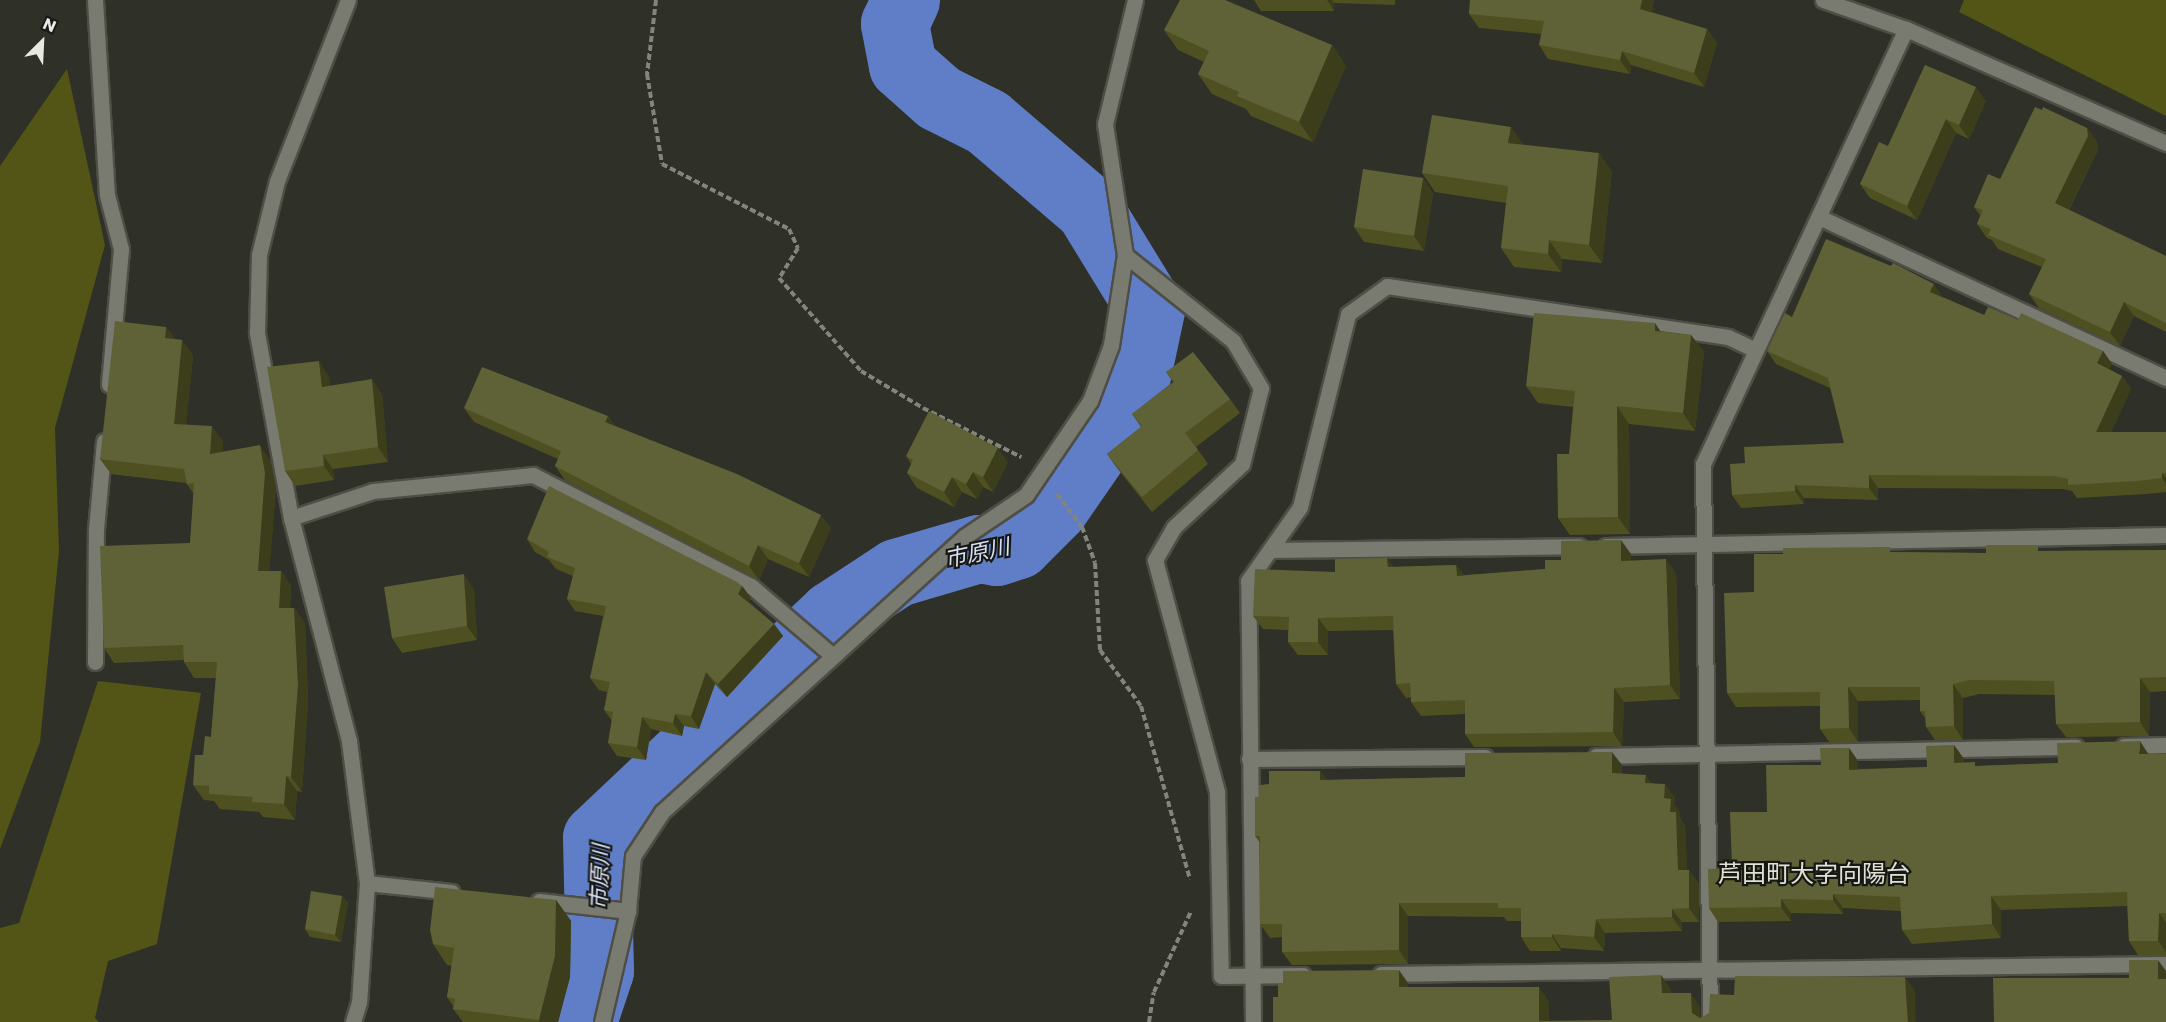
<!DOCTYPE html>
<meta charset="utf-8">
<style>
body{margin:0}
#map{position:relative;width:2166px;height:1022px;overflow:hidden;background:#2f3027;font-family:Poppins,"Noto Sans JP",sans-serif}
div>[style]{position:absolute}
.green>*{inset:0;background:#535516}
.river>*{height:68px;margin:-34px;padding:0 34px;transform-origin:34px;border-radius:34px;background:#607ec7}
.path>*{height:4px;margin-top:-2px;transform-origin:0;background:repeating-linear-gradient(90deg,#83847c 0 6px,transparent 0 9px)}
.roads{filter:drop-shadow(2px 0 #4e4e46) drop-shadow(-2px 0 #4e4e46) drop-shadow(0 2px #4e4e46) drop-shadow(0 -2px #4e4e46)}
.minor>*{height:15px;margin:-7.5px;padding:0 7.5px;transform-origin:7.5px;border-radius:7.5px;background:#7a7b70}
.tertiary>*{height:15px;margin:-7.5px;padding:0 7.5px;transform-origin:7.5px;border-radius:7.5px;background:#7a7b70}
.wall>*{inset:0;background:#4f5022}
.shaded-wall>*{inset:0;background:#3b3d1b}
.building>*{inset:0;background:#5f6136}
span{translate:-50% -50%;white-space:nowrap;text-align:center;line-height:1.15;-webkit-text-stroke:4.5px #171814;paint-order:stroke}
.water-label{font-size:22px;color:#d7e0f4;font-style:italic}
.quarter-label{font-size:24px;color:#e0e1d4}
.north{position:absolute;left:12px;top:12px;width:60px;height:60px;-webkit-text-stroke:4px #171814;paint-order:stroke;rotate:24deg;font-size:16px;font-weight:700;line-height:24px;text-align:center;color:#e8e9e3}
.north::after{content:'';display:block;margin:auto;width:21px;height:27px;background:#e8e9e3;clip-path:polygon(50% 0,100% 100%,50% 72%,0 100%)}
</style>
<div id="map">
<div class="green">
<i style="clip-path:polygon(1964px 0,2166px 0,2166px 116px,1959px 12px)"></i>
<i style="clip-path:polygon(67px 69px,105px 245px,55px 428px,59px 551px,40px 742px,0 849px,0 166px)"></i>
<i style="clip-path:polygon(98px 681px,201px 693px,157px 944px,108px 961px,95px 1018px,99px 1022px,0 1022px,0 928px,19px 923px)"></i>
</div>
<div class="river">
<i style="left:583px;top:1022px;width:54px;rotate:-71.6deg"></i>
<i style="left:600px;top:971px;width:133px;rotate:-91.3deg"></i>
<i style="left:597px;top:838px;width:325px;rotate:-43.4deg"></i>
<i style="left:833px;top:615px;width:77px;rotate:-33.3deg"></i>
<i style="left:897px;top:573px;width:85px;rotate:-16.3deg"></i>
<i style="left:979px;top:549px;width:18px;rotate:9deg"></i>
<i style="left:997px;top:552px;width:22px;rotate:-18deg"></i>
<i style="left:1018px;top:545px;width:52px;rotate:-45deg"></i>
<i style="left:1055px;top:508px;width:137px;rotate:-55.4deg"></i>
<i style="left:1133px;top:395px;width:87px;rotate:-78deg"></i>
<i style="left:1151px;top:310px;width:119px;rotate:-121.5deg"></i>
<i style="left:1089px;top:209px;width:134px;rotate:-139.5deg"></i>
<i style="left:987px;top:122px;width:54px;rotate:-153.4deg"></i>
<i style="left:939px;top:98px;width:48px;rotate:-138.4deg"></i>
<i style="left:903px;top:66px;width:43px;rotate:-100.8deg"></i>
<i style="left:895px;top:24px;width:26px;rotate:-65deg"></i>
</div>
<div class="path">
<i style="left:656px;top:0;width:75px;rotate:96.9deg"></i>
<i style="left:647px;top:74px;width:91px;rotate:80.5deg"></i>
<i style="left:662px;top:164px;width:143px;rotate:27.1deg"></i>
<i style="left:789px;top:229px;width:21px;rotate:65deg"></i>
<i style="left:798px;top:248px;width:36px;rotate:122deg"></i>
<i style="left:779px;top:278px;width:124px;rotate:48.6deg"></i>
<i style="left:861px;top:371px;width:72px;rotate:30.8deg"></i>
<i style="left:923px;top:408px;width:110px;rotate:26.6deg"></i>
<i style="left:1057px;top:494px;width:41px;rotate:52.9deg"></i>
<i style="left:1082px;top:527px;width:38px;rotate:70deg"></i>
<i style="left:1095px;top:563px;width:87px;rotate:86.7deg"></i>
<i style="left:1100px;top:650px;width:69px;rotate:53.8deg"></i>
<i style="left:1141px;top:706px;width:180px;rotate:74.2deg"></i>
<i style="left:1149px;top:1022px;width:30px;rotate:-81deg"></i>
<i style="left:1154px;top:992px;width:89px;rotate:-65.4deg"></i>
</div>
<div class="roads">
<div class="minor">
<i style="left:95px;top:0;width:195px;rotate:86.5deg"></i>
<i style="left:107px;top:195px;width:56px;rotate:75.5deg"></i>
<i style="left:121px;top:249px;width:136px;rotate:95.1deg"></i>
<i style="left:348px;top:0;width:194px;rotate:111.4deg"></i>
<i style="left:277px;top:181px;width:76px;rotate:103.7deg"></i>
<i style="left:259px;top:255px;width:78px;rotate:91.5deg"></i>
<i style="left:257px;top:333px;width:188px;rotate:79.6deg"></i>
<i style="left:291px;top:518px;width:230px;rotate:75.4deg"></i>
<i style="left:349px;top:741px;width:143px;rotate:82.8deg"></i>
<i style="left:367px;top:883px;width:119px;rotate:93.8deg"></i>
<i style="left:359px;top:1002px;width:21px;rotate:107deg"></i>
<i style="left:1819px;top:217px;width:383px;rotate:24.9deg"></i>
<i style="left:1125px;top:255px;width:138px;rotate:38.5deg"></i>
<i style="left:1233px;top:341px;width:55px;rotate:59.2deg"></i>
<i style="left:1261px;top:388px;width:78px;rotate:104deg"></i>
<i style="left:1242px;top:464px;width:93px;rotate:137.2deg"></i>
<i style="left:1174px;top:527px;width:38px;rotate:120deg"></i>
<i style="left:1155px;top:560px;width:240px;rotate:75deg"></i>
<i style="left:1217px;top:792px;width:184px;rotate:88.8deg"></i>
<i style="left:1221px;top:976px;width:82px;rotate:-0.7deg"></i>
<i style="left:291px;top:518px;width:86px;rotate:-18.2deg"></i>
<i style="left:373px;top:491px;width:161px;rotate:-5.7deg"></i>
<i style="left:533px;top:475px;width:245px;rotate:27deg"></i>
<i style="left:751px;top:586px;width:108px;rotate:40.5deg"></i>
<i style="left:1606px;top:546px;width:560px;rotate:-1.13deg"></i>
<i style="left:1270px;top:550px;width:309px;rotate:-0.7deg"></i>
<i style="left:95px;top:662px;width:133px;rotate:-89.6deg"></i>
<i style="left:96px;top:529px;width:88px;rotate:-84.8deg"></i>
<i style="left:2124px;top:746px;width:42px;rotate:-1.4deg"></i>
<i style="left:1596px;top:756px;width:480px;rotate:-1.1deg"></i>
<i style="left:1249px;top:759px;width:236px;rotate:-0.5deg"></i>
<i style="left:367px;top:883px;width:85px;rotate:6deg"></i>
<i style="left:539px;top:901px;width:90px;rotate:6.4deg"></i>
<i style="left:1381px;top:974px;width:785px;rotate:-0.73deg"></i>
<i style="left:602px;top:1022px;width:114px;rotate:-76.8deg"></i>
<i style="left:628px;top:911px;width:55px;rotate:-84.8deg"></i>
<i style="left:633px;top:856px;width:53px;rotate:-56.6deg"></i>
<i style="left:662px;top:812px;width:408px;rotate:-42.3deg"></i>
<i style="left:964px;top:537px;width:75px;rotate:-34.1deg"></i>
<i style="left:1026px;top:495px;width:114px;rotate:-55.8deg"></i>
<i style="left:1090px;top:401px;width:60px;rotate:-69.4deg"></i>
<i style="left:1111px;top:345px;width:91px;rotate:-81.2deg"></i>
<i style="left:1125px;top:255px;width:133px;rotate:-98.7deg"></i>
<i style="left:1105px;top:124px;width:128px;rotate:-76.4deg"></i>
<i style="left:1253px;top:1022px;width:441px;rotate:-90.6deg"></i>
<i style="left:1248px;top:581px;width:90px;rotate:-54.9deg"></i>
<i style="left:1300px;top:507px;width:199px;rotate:-76deg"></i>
<i style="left:1348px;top:314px;width:48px;rotate:-35.7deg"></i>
<i style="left:1387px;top:286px;width:345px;rotate:8.5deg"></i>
<i style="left:1728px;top:337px;width:31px;rotate:25deg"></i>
<i style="left:1710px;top:1022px;width:558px;rotate:-90.72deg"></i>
<i style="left:1703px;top:464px;width:480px;rotate:-65deg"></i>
</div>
<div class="tertiary">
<i style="left:1823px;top:0;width:88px;rotate:19.3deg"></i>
<i style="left:1906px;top:29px;width:284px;rotate:23.7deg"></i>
</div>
</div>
<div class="wall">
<i style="clip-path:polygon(1254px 0,1395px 0,1395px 5px,1334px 3px,1334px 11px,1261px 11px)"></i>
<i style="clip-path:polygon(1470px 0,1654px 0,1652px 12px,1707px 29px,1717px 43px,1704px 87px,1631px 65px,1630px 74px,1548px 59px,1539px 45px,1541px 34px,1479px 28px,1469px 14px)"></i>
<i style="clip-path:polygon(1164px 30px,1332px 45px,1346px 66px,1313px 142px,1251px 116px,1246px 109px,1212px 94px,1198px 74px,1204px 62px,1178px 50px)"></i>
<i style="clip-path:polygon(1925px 65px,1986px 101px,1969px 139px,1956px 133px,1917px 220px,1870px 198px,1860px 184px,1888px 146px)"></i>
<i style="clip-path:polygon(2087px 128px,2097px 142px,2098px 150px,2069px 210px,2166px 256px,2166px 332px,2134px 316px,2120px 346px,2039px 308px,2029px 294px,2042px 267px,1998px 249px,1992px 240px,1987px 238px,1977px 224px,1980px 215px,1974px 207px,2000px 179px)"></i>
<i style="clip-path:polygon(1523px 145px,1612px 171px,1602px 263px,1562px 259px,1561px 272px,1514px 267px,1501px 248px,1506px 203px,1435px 192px,1422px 173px)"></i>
<i style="clip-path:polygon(1423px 178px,1433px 193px,1424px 251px,1364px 242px,1354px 227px)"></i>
<i style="clip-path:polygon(1943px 297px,1984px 315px,2018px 320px,2103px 351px,2112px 364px,2109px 369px,2122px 376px,2131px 389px,2111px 432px,2166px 432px,2166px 492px,2146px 494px,2077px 498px,2072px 491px,2063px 489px,1878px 488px,1878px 500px,1804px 498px,1804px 504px,1741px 508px,1732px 495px,1745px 463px,1844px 443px,1830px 388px,1776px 364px,1767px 351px,1792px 317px)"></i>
<i style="clip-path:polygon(166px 327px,175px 339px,182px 340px,193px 356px,186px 424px,223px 441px,222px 452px,270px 460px,276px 488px,269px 571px,281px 571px,291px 586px,290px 608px,294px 608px,305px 623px,308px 700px,302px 792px,297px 791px,295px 820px,263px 817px,259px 812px,220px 809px,214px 801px,204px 800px,193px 785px,203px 755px,211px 737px,216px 678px,194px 678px,184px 662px,184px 660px,114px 663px,104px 648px,190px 543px,194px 494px,186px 483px,111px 474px,100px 459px)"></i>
<i style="clip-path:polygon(1661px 331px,1691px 335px,1704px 352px,1695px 431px,1629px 424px,1630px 534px,1570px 535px,1558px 518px,1569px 454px,1573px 407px,1538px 403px,1526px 386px)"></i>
<i style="clip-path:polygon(1166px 372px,1230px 399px,1240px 413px,1196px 447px,1208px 464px,1152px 512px,1117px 468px,1107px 454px,1141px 427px,1132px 414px,1173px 382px)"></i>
<i style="clip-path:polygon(329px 376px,330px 386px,382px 394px,388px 462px,333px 469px,334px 480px,295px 486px,285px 471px)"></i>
<i style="clip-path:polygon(464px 408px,608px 416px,615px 426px,831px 528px,809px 577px,768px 559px,759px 580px,565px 480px,555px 466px,558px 459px,474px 422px)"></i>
<i style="clip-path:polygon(906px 456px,1008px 462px,993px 492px,983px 487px,977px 499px,962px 492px,954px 507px,917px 488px,907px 473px,911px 464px)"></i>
<i style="clip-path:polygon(527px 539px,742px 586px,751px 598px,749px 602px,774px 624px,783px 636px,727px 697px,715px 684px,699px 729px,684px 726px,682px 736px,651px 729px,646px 760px,617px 756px,608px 743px,612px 721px,604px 710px,607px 692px,599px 690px,590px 678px,603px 616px,575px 611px,567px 599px,573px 576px,556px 569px,549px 560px,535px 552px)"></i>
<i style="clip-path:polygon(2166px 550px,2166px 691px,2150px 692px,2149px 736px,2066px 737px,2056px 724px,2055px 695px,1979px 694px,1963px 698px,1963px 740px,1935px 740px,1926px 727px,1925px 718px,1920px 711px,1920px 700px,1858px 701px,1858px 742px,1830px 743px,1820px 729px,1820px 706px,1736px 707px,1727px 693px,1754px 592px,1894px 552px,1986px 553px,2042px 551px)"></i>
<i style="clip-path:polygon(1631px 554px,1631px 561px,1676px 573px,1680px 699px,1624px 702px,1622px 746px,1474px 747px,1465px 734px,1465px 714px,1421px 716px,1411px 702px,1411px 697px,1406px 698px,1396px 684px,1393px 630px,1328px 631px,1328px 655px,1298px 655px,1288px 642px,1288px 630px,1263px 629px,1253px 616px,1335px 572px,1394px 567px,1456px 565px,1464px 575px,1545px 569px,1561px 560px)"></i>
<i style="clip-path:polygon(474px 589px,477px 640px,402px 653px,392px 638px)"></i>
<i style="clip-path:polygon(1954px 745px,1964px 759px,1964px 763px,1977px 766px,2058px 763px,2148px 754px,2166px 754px,2166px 955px,2138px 955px,2129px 941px,2127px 906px,2001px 910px,2001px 938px,1912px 944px,1902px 930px,1901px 911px,1843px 908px,1843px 914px,1791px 913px,1791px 921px,1718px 922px,1709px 908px,1732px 868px,1767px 812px,1821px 765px,1849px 748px,1858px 761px,1858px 769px,1927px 767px)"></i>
<i style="clip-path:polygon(1622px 765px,1622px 774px,1652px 783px,1675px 797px,1674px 804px,1680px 813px,1680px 818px,1685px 826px,1687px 870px,1689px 870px,1699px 884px,1699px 922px,1682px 922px,1682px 931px,1605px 933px,1604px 951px,1561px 948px,1561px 951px,1530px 951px,1521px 937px,1521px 921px,1507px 921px,1504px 917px,1408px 916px,1408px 964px,1292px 965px,1282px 952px,1282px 937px,1270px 938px,1260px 924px,1260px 843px,1255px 836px,1259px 797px,1269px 784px,1320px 771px,1327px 780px,1465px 777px)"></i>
<i style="clip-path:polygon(342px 896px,348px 903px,341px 942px,310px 937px,305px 929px)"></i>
<i style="clip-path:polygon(556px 900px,571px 921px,570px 977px,558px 1022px,463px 1022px,453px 1009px,454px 1007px,447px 997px,452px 966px,447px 965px,433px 944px)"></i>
</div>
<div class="shaded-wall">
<i style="clip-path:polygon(1327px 0,1332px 0,1334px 3px,1334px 11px)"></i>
<i style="clip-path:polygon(1642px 0,1654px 0,1650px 23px,1640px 9px)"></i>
<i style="clip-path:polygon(1707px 29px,1717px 43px,1704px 87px,1694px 73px)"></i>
<i style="clip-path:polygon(1332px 45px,1346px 66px,1313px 142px,1299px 122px)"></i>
<i style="clip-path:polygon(1622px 51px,1631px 65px,1630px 74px,1620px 60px)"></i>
<i style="clip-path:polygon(1976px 87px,1986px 101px,1969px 139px,1959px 125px)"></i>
<i style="clip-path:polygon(1946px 119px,1956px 133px,1917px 220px,1907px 206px)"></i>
<i style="clip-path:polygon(1511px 127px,1524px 145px,1508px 143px)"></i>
<i style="clip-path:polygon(2087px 128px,2097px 142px,2098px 150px,2065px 217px,2055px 203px)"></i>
<i style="clip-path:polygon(1599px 153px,1612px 171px,1602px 263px,1589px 245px)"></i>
<i style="clip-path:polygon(1423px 178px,1433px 193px,1424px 251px,1414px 236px)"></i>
<i style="clip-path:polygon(1549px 240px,1562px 259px,1561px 272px,1548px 254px)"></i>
<i style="clip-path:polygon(1934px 284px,1943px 297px,1940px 305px,1930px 292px)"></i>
<i style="clip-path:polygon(2124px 302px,2134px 316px,2120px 346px,2110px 332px)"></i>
<i style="clip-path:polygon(1655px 323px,1667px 341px,1655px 331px)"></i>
<i style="clip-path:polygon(166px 327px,177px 342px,165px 338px)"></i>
<i style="clip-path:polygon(1691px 335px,1704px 352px,1695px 431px,1683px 413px)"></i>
<i style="clip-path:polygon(182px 340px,193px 356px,185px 439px,174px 424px)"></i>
<i style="clip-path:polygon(2103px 351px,2112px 364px,2106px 376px,2097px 363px)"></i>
<i style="clip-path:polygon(319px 361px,329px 376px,333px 402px,322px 387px)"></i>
<i style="clip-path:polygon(2122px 376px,2131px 389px,2105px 445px,2096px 432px)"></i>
<i style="clip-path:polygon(372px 379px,382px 394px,388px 462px,378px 447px)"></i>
<i style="clip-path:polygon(1617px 406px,1629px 424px,1630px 534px,1618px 517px)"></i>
<i style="clip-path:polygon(608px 416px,617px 429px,605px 422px)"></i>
<i style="clip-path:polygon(212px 426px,223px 441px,221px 469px,210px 454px)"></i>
<i style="clip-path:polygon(260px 445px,270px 460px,276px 488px,268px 586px,258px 571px)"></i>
<i style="clip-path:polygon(998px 448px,1008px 462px,993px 492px,983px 477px)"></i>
<i style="clip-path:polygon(323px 455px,333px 469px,334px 480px,324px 466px)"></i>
<i style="clip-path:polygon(973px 472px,983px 487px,977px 499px,966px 484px)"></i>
<i style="clip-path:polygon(2162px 473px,2166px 478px,2166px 484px,2162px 478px)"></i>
<i style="clip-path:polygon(1869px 475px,1878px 488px,1878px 500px,1869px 488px)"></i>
<i style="clip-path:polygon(952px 477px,962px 492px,954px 507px,944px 492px)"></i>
<i style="clip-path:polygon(1795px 485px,1804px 498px,1804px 504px,1795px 491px)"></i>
<i style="clip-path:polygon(821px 515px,831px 528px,809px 577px,799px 563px)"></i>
<i style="clip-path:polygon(1621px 540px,1631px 554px,1631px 575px,1621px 561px)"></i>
<i style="clip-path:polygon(758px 545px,768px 559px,759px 580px,749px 566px)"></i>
<i style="clip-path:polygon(1387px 558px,1397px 571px,1388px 567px)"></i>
<i style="clip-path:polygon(1666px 559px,1676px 573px,1680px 699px,1670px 685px)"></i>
<i style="clip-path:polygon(1456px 565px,1466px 578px,1457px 576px)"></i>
<i style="clip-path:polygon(281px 571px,291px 586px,289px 623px,279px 608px)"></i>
<i style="clip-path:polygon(464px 574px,474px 589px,477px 640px,467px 626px)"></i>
<i style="clip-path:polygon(742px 586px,751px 598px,747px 606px,738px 594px)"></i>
<i style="clip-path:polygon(294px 608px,305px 623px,308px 700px,302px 792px,291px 777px)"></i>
<i style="clip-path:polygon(1318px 618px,1328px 631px,1328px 655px,1318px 642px)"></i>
<i style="clip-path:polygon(774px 624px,783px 636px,727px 697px,718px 684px)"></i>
<i style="clip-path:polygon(706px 672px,715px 684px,699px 729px,691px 716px)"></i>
<i style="clip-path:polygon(2140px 678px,2150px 692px,2149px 736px,2140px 722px)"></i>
<i style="clip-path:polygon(1953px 684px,1963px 698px,1963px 740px,1954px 726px)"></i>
<i style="clip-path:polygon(1848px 687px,1858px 701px,1858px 742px,1849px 728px)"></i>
<i style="clip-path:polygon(1614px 688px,1624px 702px,1622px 746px,1613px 732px)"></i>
<i style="clip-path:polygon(675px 714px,684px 726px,682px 736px,673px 723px)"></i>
<i style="clip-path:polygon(642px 717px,651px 729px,646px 760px,637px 747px)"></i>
<i style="clip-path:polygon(2140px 741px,2149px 755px,2139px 754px)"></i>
<i style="clip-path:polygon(1954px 745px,1964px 759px,1964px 777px,1954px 763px)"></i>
<i style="clip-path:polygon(1849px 748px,1858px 761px,1858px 783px,1849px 770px)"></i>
<i style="clip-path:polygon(1612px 752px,1622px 765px,1621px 787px,1612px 773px)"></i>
<i style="clip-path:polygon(1320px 771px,1330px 784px,1320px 780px)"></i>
<i style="clip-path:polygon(1646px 775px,1655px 789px,1645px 783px)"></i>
<i style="clip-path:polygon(286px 776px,297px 791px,295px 820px,284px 804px)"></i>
<i style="clip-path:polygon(1665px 784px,1675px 797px,1674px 804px,1680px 813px,1680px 818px,1685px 826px,1688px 884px,1678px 870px,1664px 798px)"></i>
<i style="clip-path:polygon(1689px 870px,1699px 884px,1699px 922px,1689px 908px)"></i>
<i style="clip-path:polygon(1833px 894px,1843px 908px,1843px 914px,1833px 900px)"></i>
<i style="clip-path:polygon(342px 896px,348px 903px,341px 942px,335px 935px)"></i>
<i style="clip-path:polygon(1991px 896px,2001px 910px,2001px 938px,1992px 924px)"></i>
<i style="clip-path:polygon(1781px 899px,1791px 913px,1791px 921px,1781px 907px)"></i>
<i style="clip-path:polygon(556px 900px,571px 921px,570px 977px,558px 1022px,540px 1022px,539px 1020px)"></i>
<i style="clip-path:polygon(1399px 903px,1408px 916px,1408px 964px,1399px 950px)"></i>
<i style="clip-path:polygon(1672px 909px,1682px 922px,1682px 931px,1672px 917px)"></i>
<i style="clip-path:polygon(2159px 913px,2166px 923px,2166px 952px,2158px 941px)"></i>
<i style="clip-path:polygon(1596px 919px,1605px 933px,1604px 951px,1594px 937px)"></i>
<i style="clip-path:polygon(1552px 934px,1561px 948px,1561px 951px,1552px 937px)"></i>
<i style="clip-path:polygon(2158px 960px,2166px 971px,2166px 991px,2158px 979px)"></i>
<i style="clip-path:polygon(1399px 970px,1408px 983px,1408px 1000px,1399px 987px)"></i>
<i style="clip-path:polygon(1661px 975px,1671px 989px,1671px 1006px,1662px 993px)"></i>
<i style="clip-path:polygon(1905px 977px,1915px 991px,1916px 1022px,1908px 1022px)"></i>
<i style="clip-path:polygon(1539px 987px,1549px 1001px,1549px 1022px,1539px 1021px)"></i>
<i style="clip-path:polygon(1691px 993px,1700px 1007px,1701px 1022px,1692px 1013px)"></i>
</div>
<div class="building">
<i style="clip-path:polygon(1180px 0,1225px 0,1332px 45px,1299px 122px,1237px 96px,1239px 92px,1198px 74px,1209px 51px,1164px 30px)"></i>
<i style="clip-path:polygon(1470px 0,1642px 0,1640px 9px,1707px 29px,1694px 73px,1622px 51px,1620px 60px,1539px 45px,1544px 21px,1469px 14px)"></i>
<i style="clip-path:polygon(1925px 65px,1976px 87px,1959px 125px,1946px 119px,1907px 206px,1860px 184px,1879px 142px,1888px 146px)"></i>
<i style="clip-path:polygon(2035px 107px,2042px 110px,2043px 107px,2087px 128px,2088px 136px,2055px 203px,2166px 256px,2166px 323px,2124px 302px,2110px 332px,2029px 294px,2046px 259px,1988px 235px,1991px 229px,1977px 224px,1983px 210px,1974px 207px,1988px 174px,2000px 179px)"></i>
<i style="clip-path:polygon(1432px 115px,1511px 127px,1508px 143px,1599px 153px,1589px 245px,1549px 240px,1548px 254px,1501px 248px,1508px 186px,1422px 173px)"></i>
<i style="clip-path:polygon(1363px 169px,1423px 178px,1414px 236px,1354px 227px)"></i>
<i style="clip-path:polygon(1826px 239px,1891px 266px,1893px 263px,1934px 284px,1930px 292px,1984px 315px,1988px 307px,2018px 320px,2021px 313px,2103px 351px,2097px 363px,2122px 376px,2096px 432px,2166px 432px,2166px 473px,2162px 473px,2162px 478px,2137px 481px,2068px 485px,2068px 479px,2054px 476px,1869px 475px,1869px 488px,1795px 485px,1795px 491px,1732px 495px,1730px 464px,1745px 463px,1744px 447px,1844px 443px,1828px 378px,1767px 351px,1785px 313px,1792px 317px)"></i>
<i style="clip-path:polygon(1534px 313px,1655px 323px,1655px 331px,1691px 335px,1683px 413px,1617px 406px,1618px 517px,1558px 518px,1557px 454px,1569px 454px,1575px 391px,1526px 386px)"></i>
<i style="clip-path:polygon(115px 321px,166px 327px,165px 338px,182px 340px,174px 424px,212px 426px,210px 454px,260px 445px,265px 473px,258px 571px,281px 571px,279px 608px,294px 608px,298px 685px,291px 777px,286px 776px,284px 804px,252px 802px,253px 797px,209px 794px,209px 786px,193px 785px,195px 755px,203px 755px,205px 736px,211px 737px,217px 662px,184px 662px,183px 645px,104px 648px,100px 546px,190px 543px,194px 483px,187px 484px,184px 469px,100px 459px)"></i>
<i style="clip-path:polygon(1193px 352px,1230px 399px,1185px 433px,1198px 450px,1142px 497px,1107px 454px,1142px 426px,1132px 414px,1174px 382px,1166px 372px)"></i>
<i style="clip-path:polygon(319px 361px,322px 387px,372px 379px,378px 447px,323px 455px,324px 466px,285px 471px,267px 367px)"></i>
<i style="clip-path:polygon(482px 367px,608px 416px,605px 422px,737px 474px,821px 515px,799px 563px,758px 545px,749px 566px,555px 466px,561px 451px,464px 408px)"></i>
<i style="clip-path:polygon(929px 411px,998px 448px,983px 477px,973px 472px,966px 484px,952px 477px,944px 492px,907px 473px,913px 460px,906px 456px)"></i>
<i style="clip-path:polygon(549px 486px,737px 582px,742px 586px,738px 594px,774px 624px,718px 684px,706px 672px,691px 716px,675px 714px,673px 723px,642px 717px,637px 747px,608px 743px,613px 712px,604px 710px,610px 682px,590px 678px,606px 606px,567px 599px,575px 568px,547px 557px,549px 552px,527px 539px)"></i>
<i style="clip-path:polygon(1621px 540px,1621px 561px,1666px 559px,1670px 685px,1614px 688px,1613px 732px,1465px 734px,1465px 700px,1411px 702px,1410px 683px,1396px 684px,1393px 616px,1318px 618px,1318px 642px,1288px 642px,1289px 617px,1253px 616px,1255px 569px,1335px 572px,1335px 559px,1387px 558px,1388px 567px,1456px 565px,1457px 576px,1545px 569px,1545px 560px,1561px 560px,1561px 541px)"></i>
<i style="clip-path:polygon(1986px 545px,2038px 545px,2038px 551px,2166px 550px,2166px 677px,2140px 678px,2140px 722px,2056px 724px,2054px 681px,1969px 680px,1953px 684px,1954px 726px,1926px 727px,1925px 711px,1920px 711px,1920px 687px,1848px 687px,1849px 728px,1820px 729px,1820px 692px,1727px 693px,1724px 593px,1754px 592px,1754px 554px,1783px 554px,1783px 548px,1890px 547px,1890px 552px,1986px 553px)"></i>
<i style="clip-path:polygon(464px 574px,467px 626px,392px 638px,384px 587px)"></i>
<i style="clip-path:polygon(2140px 741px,2139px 754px,2166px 754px,2166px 913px,2159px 913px,2158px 941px,2129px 941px,2127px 892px,1991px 896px,1992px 924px,1902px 930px,1900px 897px,1833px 894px,1833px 900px,1781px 899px,1781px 907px,1709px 908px,1708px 869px,1732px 868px,1730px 812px,1767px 812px,1766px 765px,1821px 765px,1820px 748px,1849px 748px,1849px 770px,1927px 767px,1926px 746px,1954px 745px,1954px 763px,1975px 762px,1975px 766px,2058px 763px,2057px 743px)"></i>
<i style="clip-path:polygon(1612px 752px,1612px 773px,1646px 775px,1645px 783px,1665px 784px,1664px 798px,1671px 799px,1670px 812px,1676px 812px,1678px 870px,1689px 870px,1689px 908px,1672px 909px,1672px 917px,1596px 919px,1594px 937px,1552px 934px,1552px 937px,1521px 937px,1521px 908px,1498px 908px,1498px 903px,1399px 903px,1399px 950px,1282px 952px,1282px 924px,1260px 924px,1260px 836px,1255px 836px,1255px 797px,1259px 797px,1259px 785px,1269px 784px,1269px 771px,1320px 771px,1320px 780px,1465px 777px,1465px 753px)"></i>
<i style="clip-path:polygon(435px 887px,556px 900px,555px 956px,539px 1020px,453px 1009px,455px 999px,447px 997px,454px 948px,433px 944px,430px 930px)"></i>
<i style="clip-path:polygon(311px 891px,342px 896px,335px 935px,305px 929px)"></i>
<i style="clip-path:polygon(2129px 960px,2158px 960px,2158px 979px,2166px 979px,2166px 1022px,1994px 1022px,1993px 978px,2129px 978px)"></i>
<i style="clip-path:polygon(1399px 970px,1399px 987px,1539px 987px,1539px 1021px,1612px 1020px,1609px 977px,1661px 975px,1662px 993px,1691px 993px,1692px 1013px,1700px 1018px,1709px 1013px,1710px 994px,1734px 995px,1735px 976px,1905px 977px,1908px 1022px,1273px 1022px,1273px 997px,1278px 997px,1278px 983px,1283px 983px,1283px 971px)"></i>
</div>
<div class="water-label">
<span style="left:977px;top:553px;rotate:-12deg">市原川</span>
<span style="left:600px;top:877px;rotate:-88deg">市原川</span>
</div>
<div class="quarter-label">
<span style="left:1814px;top:874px">芦田町大字向陽台</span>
</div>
<div class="north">N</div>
</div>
